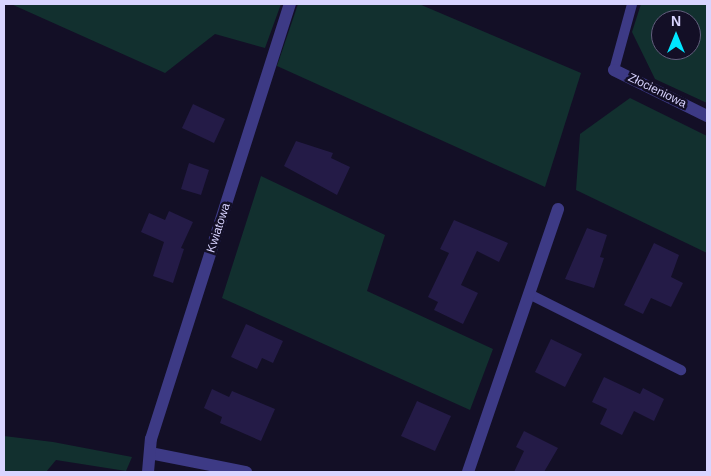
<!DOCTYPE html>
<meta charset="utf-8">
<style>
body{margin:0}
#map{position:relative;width:711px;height:476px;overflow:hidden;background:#130f26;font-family:Helvetica,sans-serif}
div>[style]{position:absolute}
.green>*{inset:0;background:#12302f}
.building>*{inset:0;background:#241b47}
.lane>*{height:10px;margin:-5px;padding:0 5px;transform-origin:5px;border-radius:5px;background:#3d3a85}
.street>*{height:12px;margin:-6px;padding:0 6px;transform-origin:6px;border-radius:6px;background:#3d3a85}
span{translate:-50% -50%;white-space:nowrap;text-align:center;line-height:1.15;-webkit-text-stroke:5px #130f26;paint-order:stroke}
.street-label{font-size:12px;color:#d9d4ff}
.frame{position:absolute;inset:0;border:5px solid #d9d4ff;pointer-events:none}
.north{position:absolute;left:651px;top:10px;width:50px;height:50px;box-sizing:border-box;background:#130f26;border:1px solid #625e7d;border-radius:50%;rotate:0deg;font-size:14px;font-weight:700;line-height:20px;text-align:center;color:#d9d4ff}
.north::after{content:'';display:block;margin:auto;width:18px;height:22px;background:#00e5ff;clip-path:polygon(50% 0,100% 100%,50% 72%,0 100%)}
</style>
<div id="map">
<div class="green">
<i style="clip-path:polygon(11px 4px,281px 4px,265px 48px,215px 34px,165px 73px)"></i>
<i style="clip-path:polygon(298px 4px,419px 4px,581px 73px,545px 187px,277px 66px)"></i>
<i style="clip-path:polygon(evenodd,641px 4px,707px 4px,707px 103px,655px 79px,632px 32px,641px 4px,661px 20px,691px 20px,691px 50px,661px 50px,661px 20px)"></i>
<i style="clip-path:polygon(630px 98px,707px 136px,707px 253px,576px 190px,580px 134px)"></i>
<i style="clip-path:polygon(261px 176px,385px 235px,367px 291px,493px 349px,470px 410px,222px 298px)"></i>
<i style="clip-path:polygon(4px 436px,53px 442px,132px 457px,126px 471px,56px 460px,46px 472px,4px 472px)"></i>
</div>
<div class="building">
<i style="clip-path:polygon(193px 104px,225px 119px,214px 143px,182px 128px)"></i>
<i style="clip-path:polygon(296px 141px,333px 153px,331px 158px,350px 167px,337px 195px,284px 166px)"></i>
<i style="clip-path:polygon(189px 163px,209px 170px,201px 195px,181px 189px)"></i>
<i style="clip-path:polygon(169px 211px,193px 222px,181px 248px,184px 249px,173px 283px,153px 276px,164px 242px,141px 232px,149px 213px,165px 220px)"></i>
<i style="clip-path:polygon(454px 220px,508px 243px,499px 262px,477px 251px,461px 285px,478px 293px,463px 324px,434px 310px,438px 302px,428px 297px,449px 253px,440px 249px)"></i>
<i style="clip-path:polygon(587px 228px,607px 235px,600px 257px,604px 258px,594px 288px,565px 279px)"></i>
<i style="clip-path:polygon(654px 243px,679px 255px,671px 277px,683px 283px,671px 307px,651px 298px,643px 314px,624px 305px)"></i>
<i style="clip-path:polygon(246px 324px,283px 341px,273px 363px,262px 358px,257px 369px,231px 357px)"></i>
<i style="clip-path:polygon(551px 339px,582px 354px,565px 387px,535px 372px)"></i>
<i style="clip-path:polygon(604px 377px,640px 394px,643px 388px,664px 399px,654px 421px,634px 411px,622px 435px,600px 424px,607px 409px,592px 402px)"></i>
<i style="clip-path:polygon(212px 389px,229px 397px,232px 391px,275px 409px,261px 441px,220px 423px,222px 417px,204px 408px)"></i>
<i style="clip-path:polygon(417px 401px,451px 416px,435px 451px,401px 436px)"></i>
<i style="clip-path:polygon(524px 431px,558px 448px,544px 472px,514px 472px,524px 451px,516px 447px)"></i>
</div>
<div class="lane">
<i style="left:614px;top:70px;width:68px;rotate:-74.7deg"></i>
<i style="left:531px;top:295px;width:168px;rotate:26.6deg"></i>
</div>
<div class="street">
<i style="left:614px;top:70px;width:104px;rotate:26.3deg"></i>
<i style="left:150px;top:453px;width:98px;rotate:11.2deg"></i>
<i style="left:148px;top:472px;width:33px;rotate:-85deg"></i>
<i style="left:151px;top:439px;width:457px;rotate:-72.3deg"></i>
<i style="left:468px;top:472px;width:278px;rotate:-71.1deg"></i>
</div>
<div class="street-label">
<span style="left:657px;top:91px;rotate:26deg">Złocieniowa</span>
<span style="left:219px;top:228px;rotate:-72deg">Kwiatowa</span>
</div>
<div class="frame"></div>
<div class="north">N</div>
</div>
